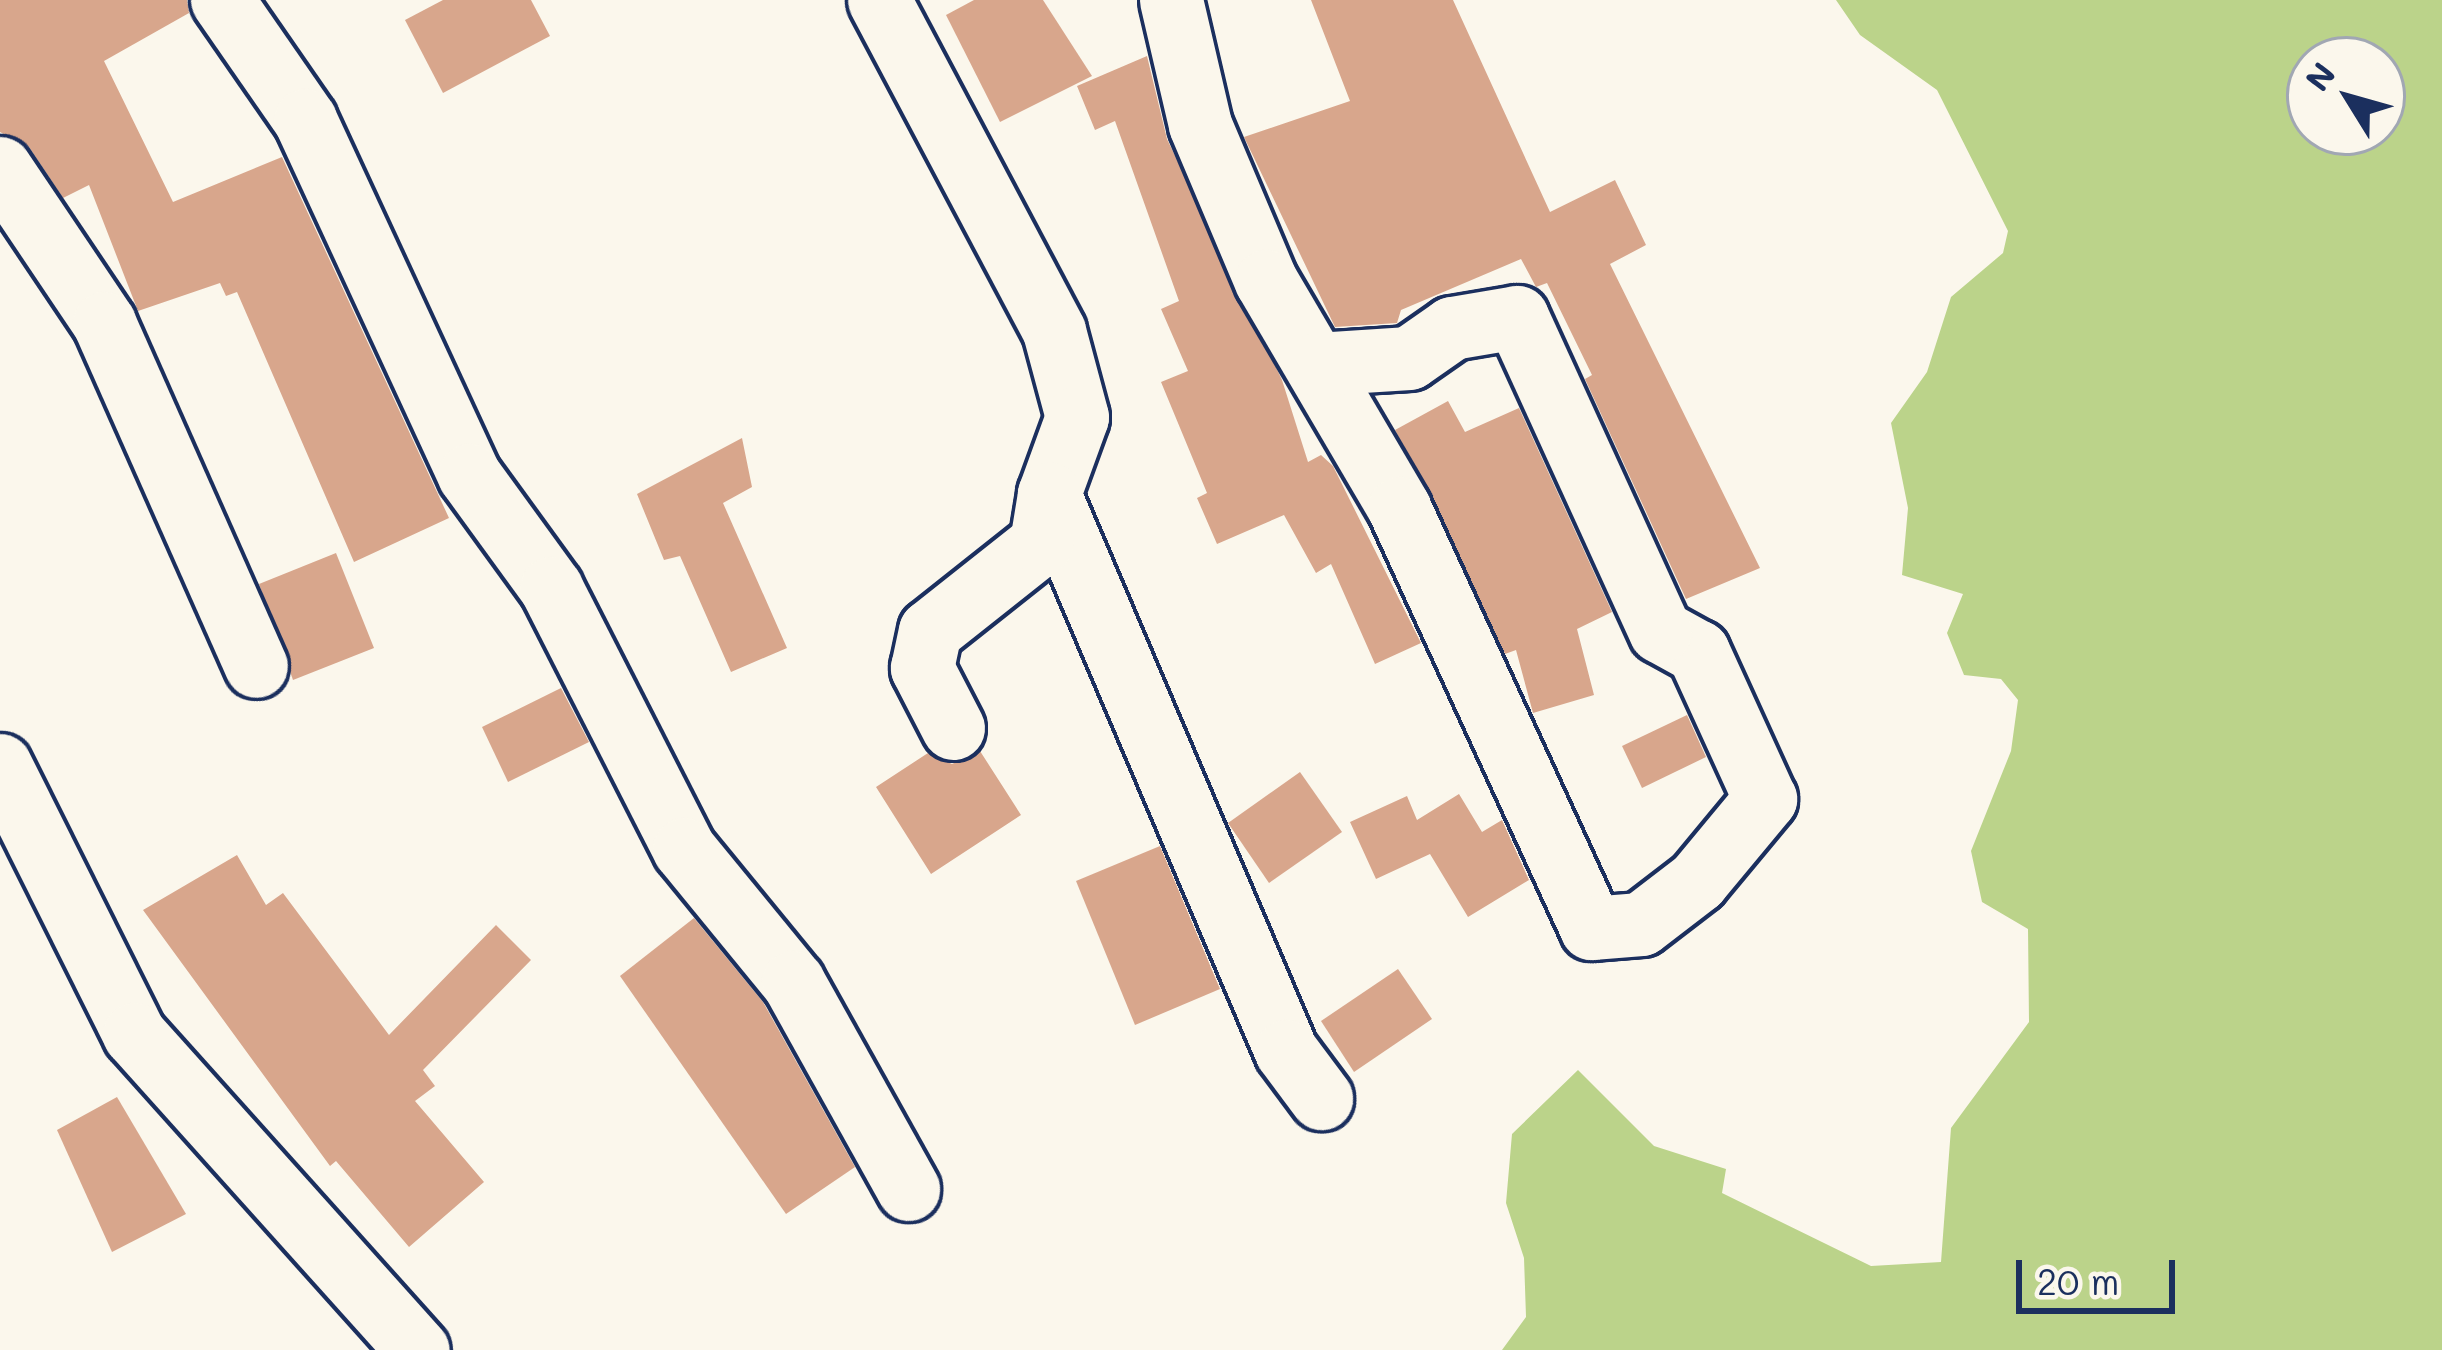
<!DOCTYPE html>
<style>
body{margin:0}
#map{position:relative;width:2442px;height:1350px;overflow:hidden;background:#fbf7ec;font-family:Mali,sans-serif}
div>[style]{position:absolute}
.green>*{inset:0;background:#bbd38a}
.building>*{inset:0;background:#d8a68c}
.roads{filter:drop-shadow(3px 0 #1b2f5e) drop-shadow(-3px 0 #1b2f5e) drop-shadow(0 3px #1b2f5e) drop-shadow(0 -3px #1b2f5e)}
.street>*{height:63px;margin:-31.5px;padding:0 31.5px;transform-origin:31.5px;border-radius:31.5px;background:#fbf7ec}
span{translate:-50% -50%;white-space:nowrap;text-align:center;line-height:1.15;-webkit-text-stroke:9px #fbf7ec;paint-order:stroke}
.north{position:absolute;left:2286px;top:36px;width:120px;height:120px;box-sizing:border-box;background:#fbf7ec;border:3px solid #a1a7b3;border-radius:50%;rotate:307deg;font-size:33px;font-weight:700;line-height:48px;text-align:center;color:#1b2f5e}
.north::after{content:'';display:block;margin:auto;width:42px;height:54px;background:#1b2f5e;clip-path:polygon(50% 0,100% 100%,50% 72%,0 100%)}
.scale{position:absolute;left:2016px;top:1260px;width:159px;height:54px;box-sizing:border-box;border:6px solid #1b2f5e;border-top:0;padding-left:15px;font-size:36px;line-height:42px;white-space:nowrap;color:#1b2f5e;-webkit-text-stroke:9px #fbf7ec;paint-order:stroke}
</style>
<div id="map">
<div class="green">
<i style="clip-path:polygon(evenodd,1836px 0,2442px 0,2442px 1350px,1502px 1350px,1526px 1317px,1524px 1258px,1506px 1203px,1512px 1134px,1578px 1070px,1654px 1146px,1726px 1169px,1722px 1193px,1871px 1266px,1941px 1262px,1951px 1128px,2029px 1022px,2028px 929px,1982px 902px,1971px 851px,2011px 751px,2018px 700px,2001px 679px,1964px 675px,1947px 633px,1963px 594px,1902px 575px,1908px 508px,1891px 423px,1927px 372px,1951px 297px,2003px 253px,2008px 231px,1937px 90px,1860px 35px,1836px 0,2310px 60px,2382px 60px,2382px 132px,2310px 132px,2310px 60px)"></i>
</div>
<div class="building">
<i style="clip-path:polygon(0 0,187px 0,189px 13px,104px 61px,173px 202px,282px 157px,449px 518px,354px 562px,237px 292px,226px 296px,220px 283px,138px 311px,89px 185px,63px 198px,29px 147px,0 132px)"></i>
<i style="clip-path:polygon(443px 0,531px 0,550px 36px,443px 93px,405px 20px)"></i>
<i style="clip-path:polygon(974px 0,1043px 0,1092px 76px,1000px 122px,946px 15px)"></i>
<i style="clip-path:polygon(1311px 0,1453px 0,1550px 212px,1615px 180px,1646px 245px,1610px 264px,1760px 568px,1686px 599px,1585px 379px,1592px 375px,1547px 283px,1536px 287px,1521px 259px,1401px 310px,1397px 323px,1335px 327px,1244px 137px,1350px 101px)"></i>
<i style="clip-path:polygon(1147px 56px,1167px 139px,1282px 380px,1308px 462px,1321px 455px,1333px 466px,1421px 643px,1375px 664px,1331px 564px,1316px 573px,1284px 515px,1217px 544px,1197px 498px,1207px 493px,1161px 382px,1188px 371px,1161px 309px,1179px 301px,1115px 121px,1095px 130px,1077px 86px)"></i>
<i style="clip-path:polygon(1448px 401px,1465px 432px,1519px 408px,1612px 612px,1577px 629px,1594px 695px,1533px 713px,1516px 650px,1505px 654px,1395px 430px)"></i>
<i style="clip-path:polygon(742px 438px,752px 487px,723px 503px,787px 648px,731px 672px,680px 556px,664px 560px,637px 494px)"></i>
<i style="clip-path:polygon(336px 553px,374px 648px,293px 680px,259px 584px)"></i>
<i style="clip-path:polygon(561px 688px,589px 742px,508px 782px,482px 727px)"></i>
<i style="clip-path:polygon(1687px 715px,1706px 757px,1642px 788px,1622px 746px)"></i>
<i style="clip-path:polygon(980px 751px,1021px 815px,931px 874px,876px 787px,928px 753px,952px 764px)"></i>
<i style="clip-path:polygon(1300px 772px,1342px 832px,1269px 883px,1228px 823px)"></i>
<i style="clip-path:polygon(1459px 794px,1482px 832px,1502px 820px,1529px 880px,1468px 917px,1430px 854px,1376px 879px,1350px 822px,1407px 796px,1417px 820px)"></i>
<i style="clip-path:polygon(1160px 846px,1220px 989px,1135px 1025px,1076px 881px)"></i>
<i style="clip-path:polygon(237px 855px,266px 905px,283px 893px,389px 1035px,496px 925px,531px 960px,423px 1070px,435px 1086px,415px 1101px,484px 1182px,409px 1247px,336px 1161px,330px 1166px,143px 910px)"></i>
<i style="clip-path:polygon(694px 918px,763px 1002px,855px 1167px,786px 1214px,620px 976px)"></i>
<i style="clip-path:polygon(1398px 969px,1432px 1019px,1354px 1072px,1321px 1021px)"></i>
<i style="clip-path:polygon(117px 1097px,186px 1214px,112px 1252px,57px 1130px)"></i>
</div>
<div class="roads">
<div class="street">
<i style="left:222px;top:0;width:146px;rotate:55.3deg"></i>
<i style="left:305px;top:120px;width:391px;rotate:65.2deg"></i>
<i style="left:469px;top:475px;width:140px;rotate:54deg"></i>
<i style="left:551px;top:588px;width:293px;rotate:63deg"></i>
<i style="left:684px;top:849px;width:172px;rotate:50.7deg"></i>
<i style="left:793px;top:982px;width:237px;rotate:60.9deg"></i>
<i style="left:879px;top:0;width:374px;rotate:62.1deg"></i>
<i style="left:1054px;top:331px;width:89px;rotate:75deg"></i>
<i style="left:1077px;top:417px;width:82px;rotate:110deg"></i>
<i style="left:1049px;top:494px;width:605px;rotate:66.95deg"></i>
<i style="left:1286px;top:1051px;width:59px;rotate:53.3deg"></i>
<i style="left:1171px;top:0;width:128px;rotate:76.9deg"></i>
<i style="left:1200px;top:125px;width:169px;rotate:67.1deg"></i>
<i style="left:1266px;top:281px;width:263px;rotate:59.6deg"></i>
<i style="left:1399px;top:508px;width:462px;rotate:65.4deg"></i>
<i style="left:1591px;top:928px;width:50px;rotate:-4.6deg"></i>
<i style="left:1641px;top:924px;width:71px;rotate:-37.5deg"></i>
<i style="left:1697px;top:881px;width:107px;rotate:-50.3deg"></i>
<i style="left:1765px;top:799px;width:162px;rotate:-114.5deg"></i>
<i style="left:1698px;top:652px;width:43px;rotate:-151.1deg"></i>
<i style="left:1660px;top:631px;width:345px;rotate:-114.5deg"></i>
<i style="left:1517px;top:317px;width:66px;rotate:170.4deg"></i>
<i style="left:1452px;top:328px;width:52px;rotate:145.1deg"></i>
<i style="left:1409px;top:358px;width:92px;rotate:176.3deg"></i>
<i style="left:0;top:168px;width:187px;rotate:56.1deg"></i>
<i style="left:104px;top:323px;width:375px;rotate:66.1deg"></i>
<i style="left:953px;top:728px;width:68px;rotate:-117.3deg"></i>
<i style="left:922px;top:668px;width:38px;rotate:-78deg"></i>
<i style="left:930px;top:631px;width:142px;rotate:-38.4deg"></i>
<i style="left:1041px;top:543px;width:50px;rotate:-80.7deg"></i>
<i style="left:0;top:765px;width:301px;rotate:63.5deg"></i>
<i style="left:134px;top:1034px;width:425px;rotate:48.1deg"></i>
</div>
</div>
<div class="north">N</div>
<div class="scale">20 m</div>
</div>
